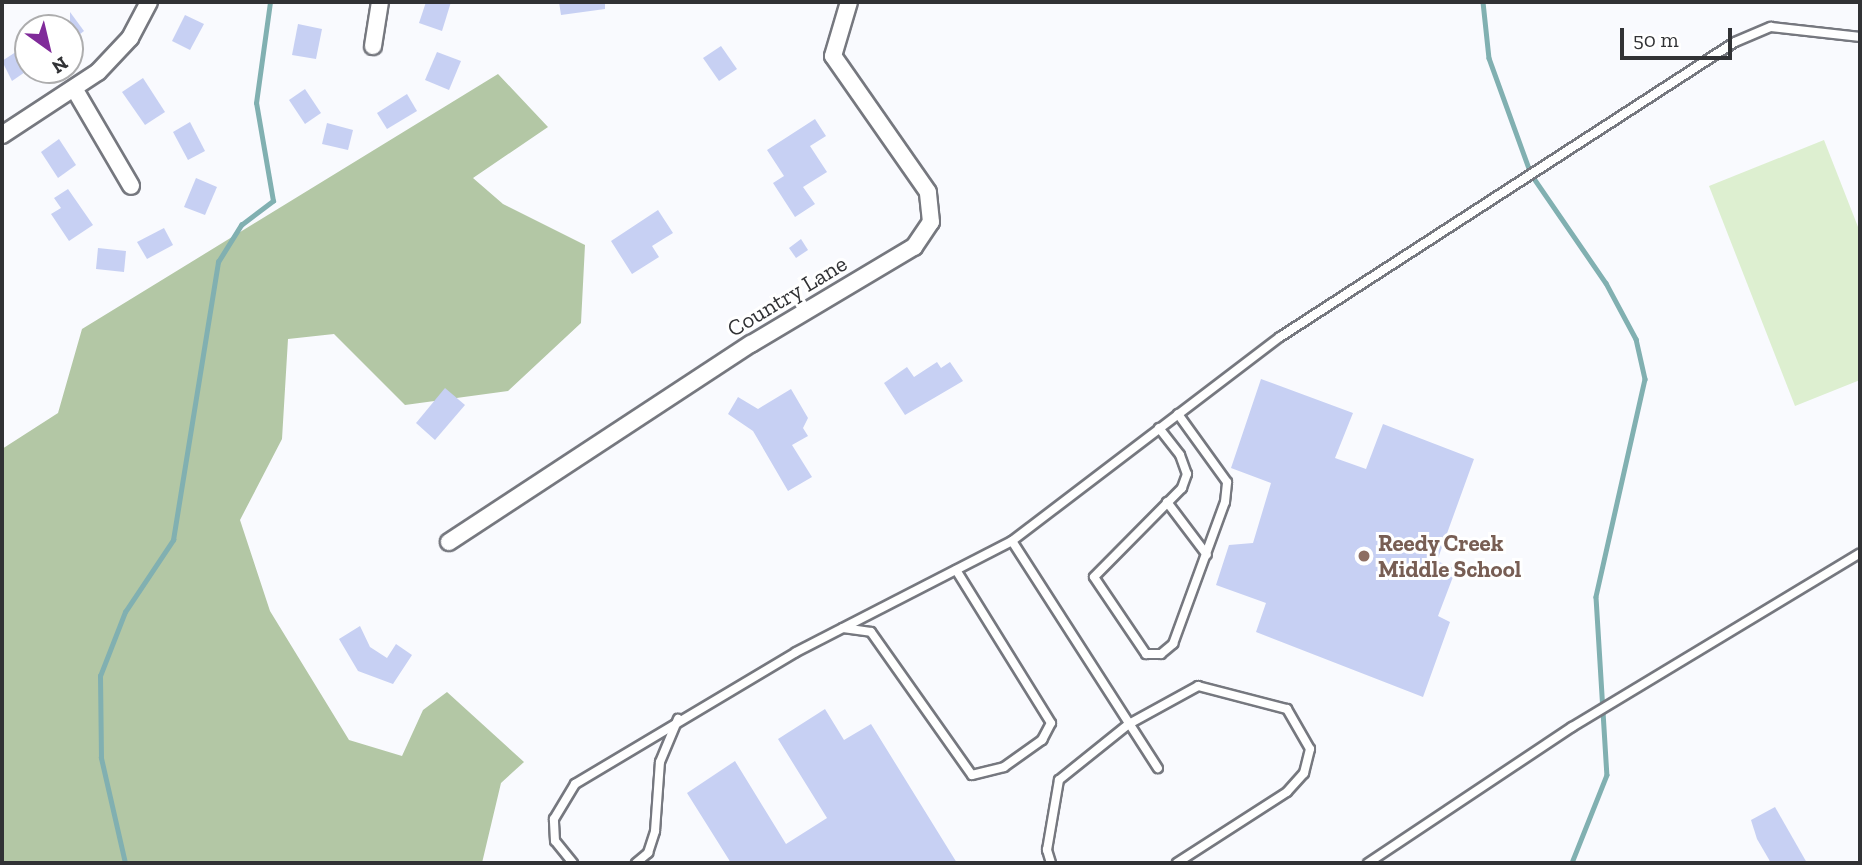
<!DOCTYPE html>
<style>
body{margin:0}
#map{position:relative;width:1862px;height:865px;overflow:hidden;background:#f9fafe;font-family:"Zilla Slab",serif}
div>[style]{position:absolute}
.green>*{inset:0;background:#ddefd0}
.forest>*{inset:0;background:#b3c7a5}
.stream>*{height:4.5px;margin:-2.25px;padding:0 2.25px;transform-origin:2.25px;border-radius:2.25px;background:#81b0b1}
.building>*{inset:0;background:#c7d0f3}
.roads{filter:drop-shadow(2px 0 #76787f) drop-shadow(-2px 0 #76787f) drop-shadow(0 2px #76787f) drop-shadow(0 -2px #76787f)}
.service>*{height:8px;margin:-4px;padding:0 4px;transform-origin:4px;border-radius:4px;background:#fff}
.minor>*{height:16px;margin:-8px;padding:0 8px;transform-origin:8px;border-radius:8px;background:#fff}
.dots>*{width:19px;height:19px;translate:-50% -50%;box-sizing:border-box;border:4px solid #fff;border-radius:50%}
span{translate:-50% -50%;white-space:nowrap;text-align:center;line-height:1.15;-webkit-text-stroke:6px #fff;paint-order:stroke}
.street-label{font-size:23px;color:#313235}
.education-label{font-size:23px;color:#785e54;font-weight:700}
.left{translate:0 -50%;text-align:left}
.frame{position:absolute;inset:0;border:4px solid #313235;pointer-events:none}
.north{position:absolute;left:14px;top:14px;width:70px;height:70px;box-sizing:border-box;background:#fff;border:2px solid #adadae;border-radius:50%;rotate:146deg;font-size:19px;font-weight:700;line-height:28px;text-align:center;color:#313235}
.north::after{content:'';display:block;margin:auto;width:24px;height:32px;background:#802b9a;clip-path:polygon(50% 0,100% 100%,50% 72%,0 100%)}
.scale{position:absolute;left:1620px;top:28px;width:112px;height:32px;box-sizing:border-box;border:4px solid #313235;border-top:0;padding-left:9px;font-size:21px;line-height:24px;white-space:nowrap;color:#313235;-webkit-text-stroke:5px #fff;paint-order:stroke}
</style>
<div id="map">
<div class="green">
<i style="clip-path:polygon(1824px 140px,1860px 232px,1860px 380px,1795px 406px,1709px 186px)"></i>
</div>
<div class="forest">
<i style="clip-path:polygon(498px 74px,548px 127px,473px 178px,503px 204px,585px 245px,581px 323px,508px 391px,405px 405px,334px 334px,288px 339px,282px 439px,240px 520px,270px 611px,349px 740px,402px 756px,423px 710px,447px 692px,524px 762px,501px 783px,482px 863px,2px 863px,2px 449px,58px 413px,82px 329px)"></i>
</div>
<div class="stream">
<i style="left:1483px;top:2px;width:56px;rotate:83.9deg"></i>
<i style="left:1489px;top:58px;width:123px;rotate:70.1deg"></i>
<i style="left:1531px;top:174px;width:132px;rotate:55.5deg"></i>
<i style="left:1606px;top:283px;width:64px;rotate:61.8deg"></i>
<i style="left:1636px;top:339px;width:41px;rotate:77.3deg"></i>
<i style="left:1645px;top:379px;width:223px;rotate:102.7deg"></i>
<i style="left:1596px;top:597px;width:178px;rotate:86.5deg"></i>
<i style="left:1607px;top:775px;width:95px;rotate:111.7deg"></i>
<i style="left:125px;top:863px;width:108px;rotate:-102.9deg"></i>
<i style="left:101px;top:758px;width:82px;rotate:-90.7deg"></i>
<i style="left:100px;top:676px;width:69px;rotate:-68.7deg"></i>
<i style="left:125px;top:612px;width:87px;rotate:-56.3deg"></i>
<i style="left:173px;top:540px;width:282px;rotate:-80.8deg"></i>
<i style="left:218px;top:262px;width:44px;rotate:-58.1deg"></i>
<i style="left:241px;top:225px;width:40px;rotate:-37deg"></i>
<i style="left:273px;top:201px;width:99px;rotate:-99.8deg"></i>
<i style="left:256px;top:103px;width:102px;rotate:-82.1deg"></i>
</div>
<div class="building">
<i style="clip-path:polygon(426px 2px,451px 2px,442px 31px,419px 23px)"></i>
<i style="clip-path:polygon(559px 2px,605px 2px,605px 9px,561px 15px)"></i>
<i style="clip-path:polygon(70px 12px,84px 31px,70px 42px)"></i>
<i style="clip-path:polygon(185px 15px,204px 24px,190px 50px,172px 41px)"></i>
<i style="clip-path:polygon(298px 24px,322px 29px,316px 59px,292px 55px)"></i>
<i style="clip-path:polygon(28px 44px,28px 70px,12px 81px,2px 61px)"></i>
<i style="clip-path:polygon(721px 46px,737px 69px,719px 81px,703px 58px)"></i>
<i style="clip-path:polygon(437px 52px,461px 61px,449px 90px,425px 80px)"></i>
<i style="clip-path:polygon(143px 78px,165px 112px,145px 125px,122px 92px)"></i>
<i style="clip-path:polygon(305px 89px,321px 113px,305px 124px,289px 100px)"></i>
<i style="clip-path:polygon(407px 94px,417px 111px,387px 129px,377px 113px)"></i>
<i style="clip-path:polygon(815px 119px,826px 136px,810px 146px,827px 172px,803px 187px,815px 204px,795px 217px,773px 183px,784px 176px,767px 150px)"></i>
<i style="clip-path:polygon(190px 122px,205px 151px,188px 160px,173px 132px)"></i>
<i style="clip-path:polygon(327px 123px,353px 130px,348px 150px,322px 144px)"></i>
<i style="clip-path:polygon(59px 139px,76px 165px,58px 178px,41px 152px)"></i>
<i style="clip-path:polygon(196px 178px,217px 187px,205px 215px,184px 207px)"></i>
<i style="clip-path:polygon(68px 189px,93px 225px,69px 241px,51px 214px,61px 208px,54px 198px)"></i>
<i style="clip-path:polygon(658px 210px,673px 233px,652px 246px,659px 257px,632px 274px,611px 241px)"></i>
<i style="clip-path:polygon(164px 228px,173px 245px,147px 259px,137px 242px)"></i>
<i style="clip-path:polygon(801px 239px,808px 250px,796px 258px,789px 248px)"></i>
<i style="clip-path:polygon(98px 248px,126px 251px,124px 272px,96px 269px)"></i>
<i style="clip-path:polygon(937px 362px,941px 368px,950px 362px,963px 381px,905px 415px,884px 383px,907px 367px,914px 377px)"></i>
<i style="clip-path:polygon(1261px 379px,1353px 413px,1335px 458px,1366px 469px,1383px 424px,1474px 459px,1437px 561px,1456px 569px,1438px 616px,1450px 622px,1423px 697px,1256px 632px,1266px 603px,1216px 585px,1229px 545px,1253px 543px,1271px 483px,1231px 468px)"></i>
<i style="clip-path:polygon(445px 388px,465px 405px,435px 440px,416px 423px)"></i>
<i style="clip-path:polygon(791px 389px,808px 418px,803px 428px,808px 436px,792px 445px,812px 477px,788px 491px,753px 431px,728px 414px,738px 397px,758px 409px)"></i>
<i style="clip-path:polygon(360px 626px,370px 647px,387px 658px,396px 644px,412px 655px,393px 684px,358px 671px,339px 639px)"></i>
<i style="clip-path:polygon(825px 709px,844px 740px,871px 724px,957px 863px,731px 863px,687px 793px,735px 761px,786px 844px,827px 818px,778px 739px)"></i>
<i style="clip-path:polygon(1775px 807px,1807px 863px,1771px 863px,1757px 839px,1751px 820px)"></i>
</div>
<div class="roads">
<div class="service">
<i style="left:1159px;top:428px;width:34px;rotate:52deg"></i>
<i style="left:1180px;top:455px;width:20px;rotate:70deg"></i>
<i style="left:1187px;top:474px;width:15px;rotate:110deg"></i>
<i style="left:1182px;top:488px;width:125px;rotate:134.7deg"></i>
<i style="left:1094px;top:577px;width:93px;rotate:56deg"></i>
<i style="left:1146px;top:654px;width:15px"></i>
<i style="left:1161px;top:654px;width:16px;rotate:-40deg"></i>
<i style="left:1173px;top:644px;width:151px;rotate:-69.9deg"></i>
<i style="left:1225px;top:502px;width:20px;rotate:-84deg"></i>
<i style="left:1227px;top:482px;width:84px;rotate:-125.8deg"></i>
<i style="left:1167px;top:502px;width:66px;rotate:53deg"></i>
<i style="left:1012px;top:541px;width:270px;rotate:57.3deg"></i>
<i style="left:843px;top:628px;width:28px;rotate:8deg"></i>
<i style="left:871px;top:632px;width:175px;rotate:54.8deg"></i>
<i style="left:972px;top:775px;width:33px;rotate:-14deg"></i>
<i style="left:1004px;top:767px;width:47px;rotate:-35.4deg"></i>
<i style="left:1042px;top:740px;width:19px;rotate:-62deg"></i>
<i style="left:1051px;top:723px;width:180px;rotate:-121.8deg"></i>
<i style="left:573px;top:863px;width:28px;rotate:-129deg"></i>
<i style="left:555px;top:841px;width:22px;rotate:-93deg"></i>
<i style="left:554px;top:819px;width:41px;rotate:-59deg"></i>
<i style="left:575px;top:784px;width:257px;rotate:-30.8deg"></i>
<i style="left:796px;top:652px;width:243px;rotate:-27.2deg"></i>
<i style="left:1012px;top:541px;width:337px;rotate:-37.3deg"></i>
<i style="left:1280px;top:337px;width:542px;rotate:-32.96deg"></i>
<i style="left:1735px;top:42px;width:39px;rotate:-23deg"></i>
<i style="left:1771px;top:27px;width:90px;rotate:6.4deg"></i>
<i style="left:636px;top:863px;width:16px;rotate:-40deg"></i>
<i style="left:648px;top:853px;width:23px;rotate:-72deg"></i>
<i style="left:655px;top:831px;width:69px;rotate:-85.9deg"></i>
<i style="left:660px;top:762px;width:47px;rotate:-67.3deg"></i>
<i style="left:1051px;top:863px;width:14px;rotate:-107deg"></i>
<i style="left:1047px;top:850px;width:71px;rotate:-80.3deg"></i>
<i style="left:1059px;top:780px;width:90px;rotate:-38.7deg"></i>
<i style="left:1129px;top:724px;width:79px;rotate:-28.8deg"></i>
<i style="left:1198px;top:686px;width:92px;rotate:14.5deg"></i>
<i style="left:1287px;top:709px;width:46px;rotate:60.1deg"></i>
<i style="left:1310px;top:749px;width:25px;rotate:104deg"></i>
<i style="left:1304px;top:773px;width:25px;rotate:132deg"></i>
<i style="left:1287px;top:792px;width:131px;rotate:147.2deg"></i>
<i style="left:1368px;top:863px;width:245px;rotate:-33.7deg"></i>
<i style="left:1572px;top:727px;width:336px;rotate:-31.1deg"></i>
</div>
<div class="minor">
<i style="left:373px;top:46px;width:45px;rotate:-81deg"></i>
<i style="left:75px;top:90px;width:111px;rotate:59.7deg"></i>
<i style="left:2px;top:135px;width:115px;rotate:-33.3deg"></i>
<i style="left:98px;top:72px;width:47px;rotate:-46.7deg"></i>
<i style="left:130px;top:38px;width:41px;rotate:-62.2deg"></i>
<i style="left:449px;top:542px;width:361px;rotate:-33.3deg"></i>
<i style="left:751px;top:344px;width:190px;rotate:-30.8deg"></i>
<i style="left:914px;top:247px;width:30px;rotate:-56deg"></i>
<i style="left:931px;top:222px;width:30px;rotate:-96deg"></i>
<i style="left:928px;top:192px;width:166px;rotate:-124.9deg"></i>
<i style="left:833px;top:56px;width:56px;rotate:-73.5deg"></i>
</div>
</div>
<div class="dots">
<i style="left:1364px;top:556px;background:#8d6e63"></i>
</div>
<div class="street-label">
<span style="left:787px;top:296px;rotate:-31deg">Country Lane</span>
</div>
<div class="education-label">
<span class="left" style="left:1378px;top:556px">Reedy Creek<br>Middle School</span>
</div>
<div class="frame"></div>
<div class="north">N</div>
<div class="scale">50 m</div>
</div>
